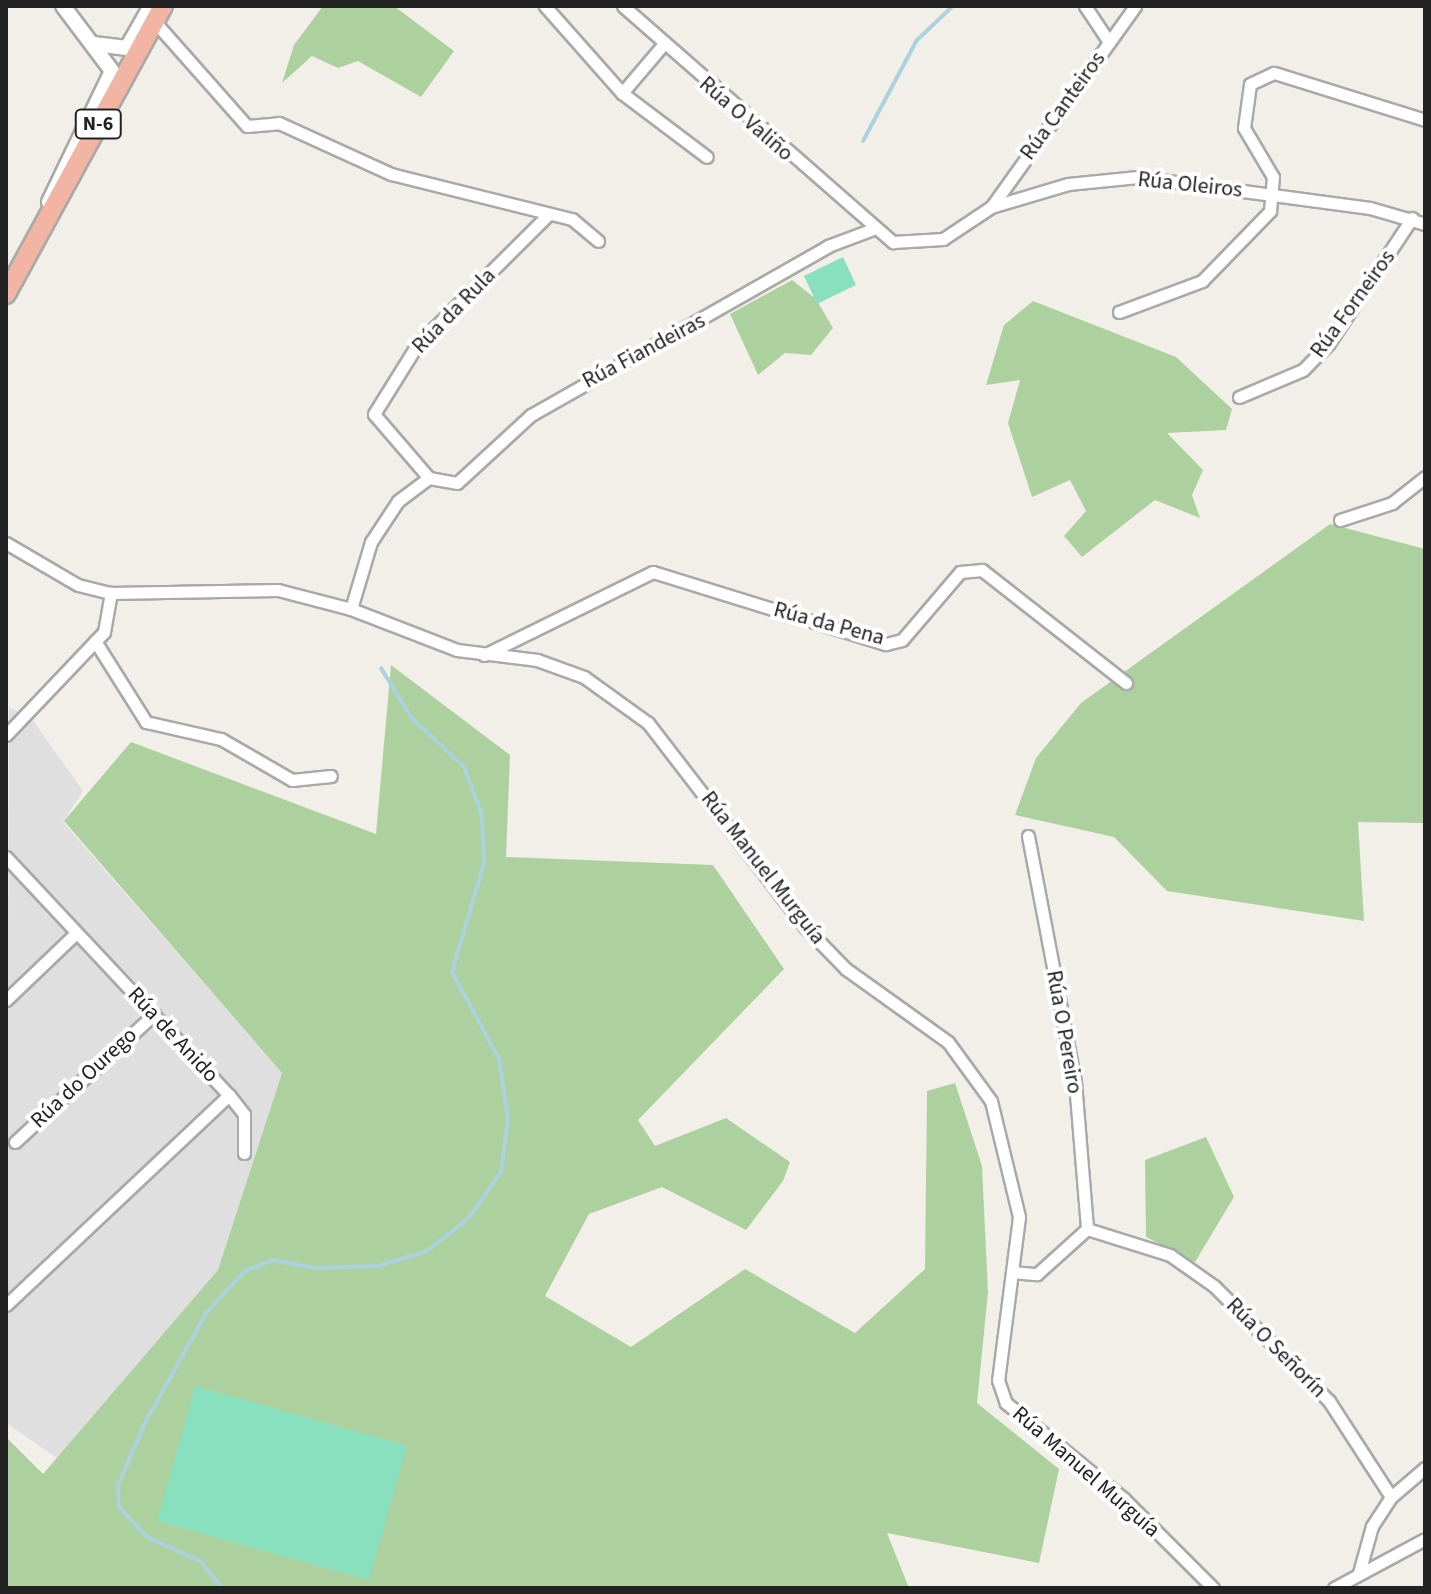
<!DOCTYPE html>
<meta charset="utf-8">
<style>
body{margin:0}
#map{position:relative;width:1431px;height:1594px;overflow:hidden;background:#f2efe9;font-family:"Source Sans 3",sans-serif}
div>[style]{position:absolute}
.residential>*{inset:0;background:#e0dfdf}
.forest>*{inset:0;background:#add19e}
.pitch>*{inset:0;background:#88e0be}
.stream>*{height:4px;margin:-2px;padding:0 2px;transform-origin:2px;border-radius:2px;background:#aad3df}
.roads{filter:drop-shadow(2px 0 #a9a9a9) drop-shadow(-2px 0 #a9a9a9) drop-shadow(0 2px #a9a9a9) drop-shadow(0 -2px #a9a9a9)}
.minor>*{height:11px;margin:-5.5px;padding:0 5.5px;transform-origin:5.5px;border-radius:5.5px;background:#fff}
.tertiary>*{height:14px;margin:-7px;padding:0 7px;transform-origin:7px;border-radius:7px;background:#fff}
.trunk>*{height:18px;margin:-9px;padding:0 9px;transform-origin:9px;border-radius:9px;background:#f2b4a3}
span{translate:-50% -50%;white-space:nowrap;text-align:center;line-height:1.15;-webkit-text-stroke:8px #fff;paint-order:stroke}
.shield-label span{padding:2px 6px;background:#fff;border:2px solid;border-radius:6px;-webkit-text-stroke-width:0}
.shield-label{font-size:20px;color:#222;font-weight:700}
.street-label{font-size:22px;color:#222}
.frame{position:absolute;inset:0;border:8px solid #222;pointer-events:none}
</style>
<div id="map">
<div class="residential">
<i style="clip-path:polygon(9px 707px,32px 719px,83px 791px,63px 822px,289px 1081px,241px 1250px,66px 1464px,6px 1423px)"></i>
</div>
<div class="forest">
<i style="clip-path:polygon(323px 6px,394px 6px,454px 51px,421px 97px,358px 61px,338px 68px,312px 56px,282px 83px,294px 45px)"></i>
<i style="clip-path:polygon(792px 280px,816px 299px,833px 328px,811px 355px,785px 353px,758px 375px,730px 314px)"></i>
<i style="clip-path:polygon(1033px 301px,1176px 357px,1232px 409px,1226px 430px,1167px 433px,1203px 470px,1192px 495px,1200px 518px,1155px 500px,1082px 557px,1064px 536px,1086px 511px,1070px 480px,1032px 497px,1008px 423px,1020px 380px,986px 385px,1004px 325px)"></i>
<i style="clip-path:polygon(1330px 524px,1425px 549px,1425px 823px,1358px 822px,1364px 921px,1167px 891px,1114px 837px,1015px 815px,1036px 758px,1081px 703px)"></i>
<i style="clip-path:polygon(391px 665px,510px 755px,506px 857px,713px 865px,784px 969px,638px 1120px,655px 1146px,726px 1118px,790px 1162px,783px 1181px,746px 1230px,662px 1187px,589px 1214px,545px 1296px,631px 1347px,745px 1269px,855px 1333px,925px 1269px,927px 1091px,955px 1083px,982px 1166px,988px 1292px,977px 1403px,1059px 1469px,1039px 1563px,887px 1533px,909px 1588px,6px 1588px,6px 1437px,43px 1474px,218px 1270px,282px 1073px,64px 821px,131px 742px,376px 834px)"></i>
<i style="clip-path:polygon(1206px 1137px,1234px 1197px,1195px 1262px,1146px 1237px,1145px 1160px)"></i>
</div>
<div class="pitch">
<i style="clip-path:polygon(843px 257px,856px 285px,817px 304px,804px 276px)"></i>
<i style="clip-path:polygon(195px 1386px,407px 1446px,369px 1580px,157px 1521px)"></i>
</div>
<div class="stream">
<i style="left:863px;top:141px;width:115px;rotate:-61.9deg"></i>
<i style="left:917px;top:40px;width:50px;rotate:-43.4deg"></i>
<i style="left:222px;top:1588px;width:35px;rotate:-129deg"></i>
<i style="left:200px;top:1561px;width:58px;rotate:-155.6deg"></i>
<i style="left:147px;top:1537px;width:41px;rotate:-133deg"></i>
<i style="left:119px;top:1507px;width:22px;rotate:-93deg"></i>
<i style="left:118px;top:1485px;width:70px;rotate:-66.4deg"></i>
<i style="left:146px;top:1421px;width:125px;rotate:-60.8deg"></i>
<i style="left:207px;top:1312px;width:56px;rotate:-47.2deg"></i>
<i style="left:245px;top:1271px;width:29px;rotate:-22deg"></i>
<i style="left:272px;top:1260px;width:45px;rotate:10.3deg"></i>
<i style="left:316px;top:1268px;width:62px;rotate:-1.8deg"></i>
<i style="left:378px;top:1266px;width:51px;rotate:-17deg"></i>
<i style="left:427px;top:1251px;width:53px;rotate:-38.2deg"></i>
<i style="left:469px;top:1218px;width:56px;rotate:-55.2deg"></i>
<i style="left:501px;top:1172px;width:52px;rotate:-82.3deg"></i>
<i style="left:508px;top:1120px;width:62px;rotate:-98.4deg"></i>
<i style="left:499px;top:1059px;width:99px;rotate:-118.4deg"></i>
<i style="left:452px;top:972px;width:114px;rotate:-73.6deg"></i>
<i style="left:484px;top:863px;width:48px;rotate:-92.4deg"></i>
<i style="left:482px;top:815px;width:51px;rotate:-110.6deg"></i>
<i style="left:464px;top:767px;width:73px;rotate:-136.7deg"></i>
<i style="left:411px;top:717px;width:57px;rotate:-121.5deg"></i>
</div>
<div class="roads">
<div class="minor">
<i style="left:545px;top:6px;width:116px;rotate:48.5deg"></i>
<i style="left:622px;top:93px;width:106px;rotate:37deg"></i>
<i style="left:623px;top:6px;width:359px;rotate:41.2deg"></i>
<i style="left:893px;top:242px;width:50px;rotate:-3.4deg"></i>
<i style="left:943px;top:239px;width:58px;rotate:-33.7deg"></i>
<i style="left:991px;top:207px;width:80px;rotate:-16.6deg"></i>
<i style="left:1068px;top:184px;width:70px;rotate:-5.7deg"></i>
<i style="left:1138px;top:177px;width:234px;rotate:7.6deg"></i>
<i style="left:1370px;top:208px;width:57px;rotate:16.2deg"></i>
<i style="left:1085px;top:6px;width:43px;rotate:56.3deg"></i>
<i style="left:154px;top:21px;width:140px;rotate:48.5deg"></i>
<i style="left:247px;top:126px;width:32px;rotate:-5deg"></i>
<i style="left:279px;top:123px;width:123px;rotate:24.5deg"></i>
<i style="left:391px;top:174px;width:187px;rotate:14deg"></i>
<i style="left:572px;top:219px;width:34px;rotate:40deg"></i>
<i style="left:622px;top:93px;width:62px;rotate:-49.6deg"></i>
<i style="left:992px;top:206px;width:246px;rotate:-54.4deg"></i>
<i style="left:1119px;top:312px;width:89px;rotate:-20.5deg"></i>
<i style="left:1202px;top:281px;width:98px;rotate:-45.8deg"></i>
<i style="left:1270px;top:211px;width:34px;rotate:-85deg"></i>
<i style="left:1273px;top:177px;width:57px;rotate:-120.6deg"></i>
<i style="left:1244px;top:128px;width:44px;rotate:-82.2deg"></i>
<i style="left:1250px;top:84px;width:26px;rotate:-25deg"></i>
<i style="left:1274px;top:73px;width:158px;rotate:17.3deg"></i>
<i style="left:1239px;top:397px;width:69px;rotate:-22.9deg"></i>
<i style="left:1303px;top:370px;width:37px;rotate:-46deg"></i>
<i style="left:1329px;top:343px;width:150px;rotate:-56.4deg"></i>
<i style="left:429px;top:478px;width:28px;rotate:10deg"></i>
<i style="left:457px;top:483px;width:100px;rotate:-42.6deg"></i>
<i style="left:531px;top:415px;width:342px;rotate:-29.6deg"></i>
<i style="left:828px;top:246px;width:48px;rotate:-20.7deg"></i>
<i style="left:429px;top:478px;width:84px;rotate:-130.7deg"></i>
<i style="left:374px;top:414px;width:81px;rotate:-58.1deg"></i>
<i style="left:417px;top:345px;width:183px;rotate:-44.8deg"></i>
<i style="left:1340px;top:520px;width:55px;rotate:-18.1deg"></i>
<i style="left:1392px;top:503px;width:42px;rotate:-38.2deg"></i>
<i style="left:6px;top:543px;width:83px;rotate:30.3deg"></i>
<i style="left:78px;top:585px;width:34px;rotate:14deg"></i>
<i style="left:111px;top:593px;width:167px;rotate:-1deg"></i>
<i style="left:278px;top:590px;width:75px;rotate:14.6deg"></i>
<i style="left:351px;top:609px;width:114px;rotate:21.1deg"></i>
<i style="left:457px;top:650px;width:81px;rotate:7.1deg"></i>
<i style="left:537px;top:660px;width:50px;rotate:19.9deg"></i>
<i style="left:584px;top:677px;width:79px;rotate:35.7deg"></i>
<i style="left:648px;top:723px;width:257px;rotate:52.4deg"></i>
<i style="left:805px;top:927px;width:59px;rotate:45.7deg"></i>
<i style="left:846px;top:969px;width:125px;rotate:35.6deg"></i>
<i style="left:948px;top:1042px;width:73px;rotate:53.9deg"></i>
<i style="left:991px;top:1101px;width:119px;rotate:76.4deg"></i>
<i style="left:1019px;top:1217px;width:164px;rotate:97.3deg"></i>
<i style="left:998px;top:1380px;width:24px;rotate:71deg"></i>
<i style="left:1006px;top:1403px;width:152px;rotate:39.1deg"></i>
<i style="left:1124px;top:1499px;width:126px;rotate:45deg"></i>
<i style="left:351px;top:609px;width:70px;rotate:-73.4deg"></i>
<i style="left:371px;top:542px;width:49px;rotate:-56.6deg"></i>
<i style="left:398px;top:501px;width:39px;rotate:-37deg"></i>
<i style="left:95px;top:641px;width:96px;rotate:57.8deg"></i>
<i style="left:146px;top:722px;width:77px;rotate:12.8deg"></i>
<i style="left:221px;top:739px;width:82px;rotate:30deg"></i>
<i style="left:292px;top:780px;width:39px;rotate:-6deg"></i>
<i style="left:484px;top:655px;width:188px;rotate:-26.2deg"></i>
<i style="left:653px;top:572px;width:244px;rotate:17.2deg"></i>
<i style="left:886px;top:644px;width:16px;rotate:-14deg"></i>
<i style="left:902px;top:640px;width:89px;rotate:-49.5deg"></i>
<i style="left:960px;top:572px;width:22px;rotate:-5deg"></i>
<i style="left:982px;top:570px;width:183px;rotate:38.1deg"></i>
<i style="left:6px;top:735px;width:142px;rotate:-46.4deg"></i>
<i style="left:104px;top:632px;width:40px;rotate:-80deg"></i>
<i style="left:1028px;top:836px;width:250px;rotate:79.2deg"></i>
<i style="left:1075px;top:1082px;width:147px;rotate:85.3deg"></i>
<i style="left:6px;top:857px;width:326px;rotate:46.9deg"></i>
<i style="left:229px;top:1095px;width:306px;rotate:136.7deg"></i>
<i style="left:6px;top:1000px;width:97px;rotate:-43.7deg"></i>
<i style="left:229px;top:1095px;width:24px;rotate:52deg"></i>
<i style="left:244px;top:1114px;width:39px;rotate:90deg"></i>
<i style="left:15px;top:1142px;width:189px;rotate:-42.6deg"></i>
<i style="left:1012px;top:1272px;width:25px;rotate:5deg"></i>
<i style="left:1037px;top:1274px;width:67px;rotate:-42deg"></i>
<i style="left:1087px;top:1229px;width:87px;rotate:17.4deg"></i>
<i style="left:1170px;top:1255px;width:54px;rotate:35.2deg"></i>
<i style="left:1214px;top:1286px;width:163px;rotate:45deg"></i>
<i style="left:1329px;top:1401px;width:114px;rotate:57.1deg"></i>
<i style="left:1391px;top:1497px;width:35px;rotate:123deg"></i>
<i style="left:1372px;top:1526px;width:49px;rotate:105.5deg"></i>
<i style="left:1391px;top:1497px;width:45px;rotate:-40.5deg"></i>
<i style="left:1334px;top:1588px;width:103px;rotate:-28.3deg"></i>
</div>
<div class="tertiary">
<i style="left:94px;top:44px;width:33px;rotate:7deg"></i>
<i style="left:127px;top:48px;width:48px;rotate:-60.3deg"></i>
<i style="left:49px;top:202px;width:145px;rotate:-64.3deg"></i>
<i style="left:112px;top:71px;width:81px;rotate:-127deg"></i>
</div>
<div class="trunk">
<i style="left:6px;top:294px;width:328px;rotate:-61.4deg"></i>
</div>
</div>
<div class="shield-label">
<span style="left:98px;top:124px">N-6</span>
</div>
<div class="street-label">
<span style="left:1063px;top:106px;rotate:-54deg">Rúa Canteiros</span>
<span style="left:746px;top:119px;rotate:41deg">Rúa O Valiño</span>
<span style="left:1190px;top:185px;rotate:6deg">Rúa Oleiros</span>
<span style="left:1353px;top:304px;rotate:-54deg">Rúa Forneiros</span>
<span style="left:454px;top:311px;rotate:-46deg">Rúa da Rula</span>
<span style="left:644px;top:351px;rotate:-28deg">Rúa Fiandeiras</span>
<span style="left:829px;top:624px;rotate:15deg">Rúa da Pena</span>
<span style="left:763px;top:868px;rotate:52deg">Rúa Manuel Murguía</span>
<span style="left:1064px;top:1032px;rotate:80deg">Rúa O Pereiro</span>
<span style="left:173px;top:1035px;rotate:47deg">Rúa de Anido</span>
<span style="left:84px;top:1078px;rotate:-43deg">Rúa do Ourego</span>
<span style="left:1276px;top:1348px;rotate:45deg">Rúa O Señorín</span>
<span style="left:1086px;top:1472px;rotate:41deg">Rúa Manuel Murguía</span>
</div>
<div class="frame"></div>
</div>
